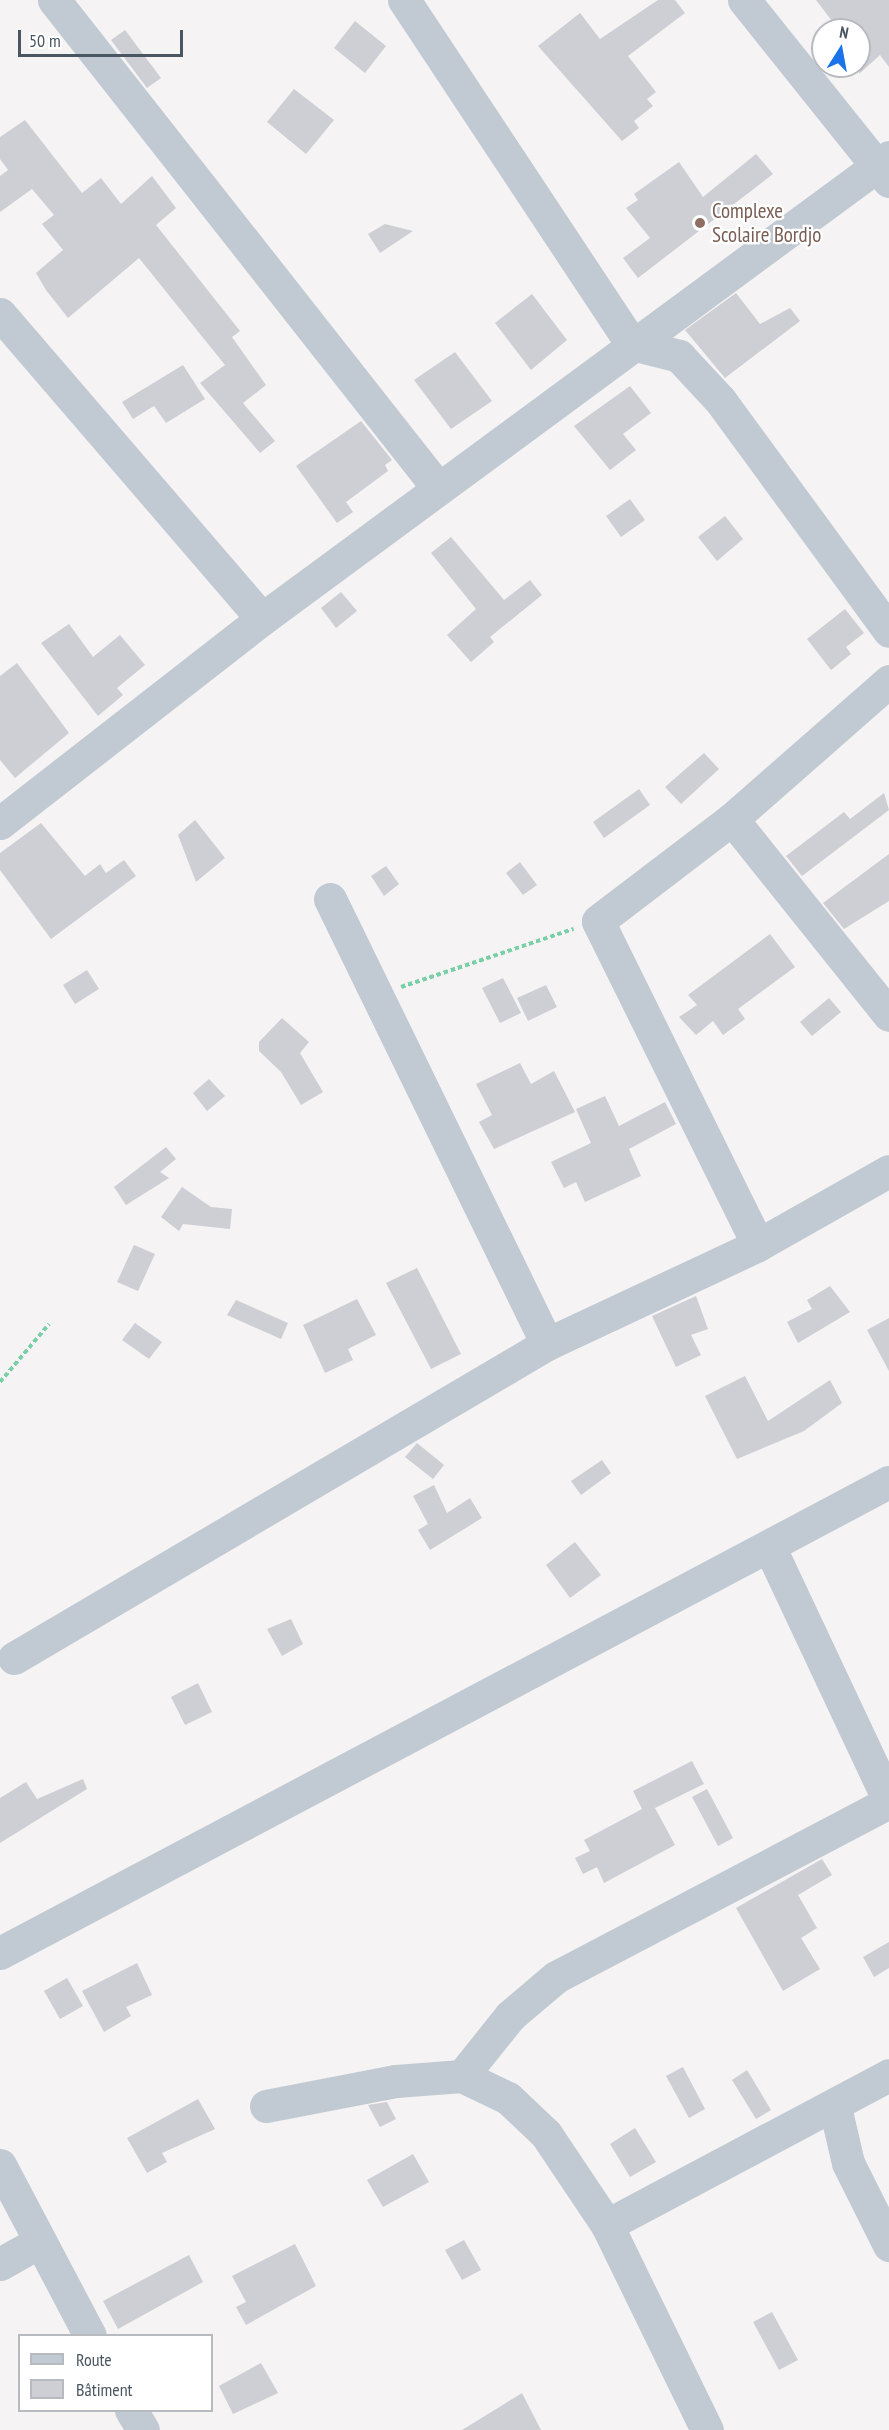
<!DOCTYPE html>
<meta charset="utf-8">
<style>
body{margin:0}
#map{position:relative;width:889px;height:2430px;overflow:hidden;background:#f5f3f3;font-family:"PT Sans Narrow",sans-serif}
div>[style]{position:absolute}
.building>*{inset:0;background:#cdcfd5}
.path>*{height:4px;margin-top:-2px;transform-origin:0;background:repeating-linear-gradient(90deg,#7ad0a6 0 4.5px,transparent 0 7.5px)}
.minor>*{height:33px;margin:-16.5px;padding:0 16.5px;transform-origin:16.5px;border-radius:16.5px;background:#c1cad2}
.dots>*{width:16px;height:16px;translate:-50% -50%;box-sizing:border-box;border:3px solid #fff;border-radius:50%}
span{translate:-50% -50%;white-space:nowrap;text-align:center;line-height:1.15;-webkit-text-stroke:4.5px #fff;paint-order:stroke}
.education-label{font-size:21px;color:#785e54}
.left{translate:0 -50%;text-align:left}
.legend{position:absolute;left:18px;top:2334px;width:195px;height:78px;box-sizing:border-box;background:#fff;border:2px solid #b7bbc0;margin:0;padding:8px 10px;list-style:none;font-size:18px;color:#4a5661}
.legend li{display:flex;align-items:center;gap:12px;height:30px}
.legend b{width:30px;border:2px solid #b7bbc0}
.north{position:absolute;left:811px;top:18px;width:60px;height:60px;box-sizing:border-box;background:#fff;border:2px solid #b7bbc0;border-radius:50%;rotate:11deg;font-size:16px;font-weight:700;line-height:24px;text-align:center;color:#4a5661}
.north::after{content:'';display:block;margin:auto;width:21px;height:27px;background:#1a73e8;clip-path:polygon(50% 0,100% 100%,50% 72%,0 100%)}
.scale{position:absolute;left:18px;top:30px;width:165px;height:27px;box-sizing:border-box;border:3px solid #4a5661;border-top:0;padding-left:8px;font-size:18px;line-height:21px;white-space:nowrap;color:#4a5661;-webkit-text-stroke:4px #fff;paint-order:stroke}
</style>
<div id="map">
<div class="building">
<i style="clip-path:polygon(658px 0,675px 0,685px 13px,628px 56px,656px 92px,647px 99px,653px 106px,634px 121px,639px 128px,622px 141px,538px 46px,580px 13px,600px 39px)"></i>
<i style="clip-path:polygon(816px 0,889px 0,889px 67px,880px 55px,859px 74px,859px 30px,839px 30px)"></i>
<i style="clip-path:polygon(355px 21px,386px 46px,365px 73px,334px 48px)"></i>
<i style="clip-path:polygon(125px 30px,161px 78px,147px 88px,111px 40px)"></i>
<i style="clip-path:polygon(294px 89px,334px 120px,306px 154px,267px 122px)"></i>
<i style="clip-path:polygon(25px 120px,82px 193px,101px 178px,121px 204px,152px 176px,176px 208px,156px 225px,240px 331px,232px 337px,266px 385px,243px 403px,275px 441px,260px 453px,200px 383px,225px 365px,139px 258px,68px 318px,46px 290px,36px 273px,63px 250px,42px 224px,54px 215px,32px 189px,0 212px,0 176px,8px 170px,0 159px,0 137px)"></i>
<i style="clip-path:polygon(756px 154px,773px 174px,638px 278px,623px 258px,650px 238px,626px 208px,638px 200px,634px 194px,679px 162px,703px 197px)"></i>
<i style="clip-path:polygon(385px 224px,413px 231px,380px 253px,368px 234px)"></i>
<i style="clip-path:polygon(736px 293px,760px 324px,790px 308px,800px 321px,725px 378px,685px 330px)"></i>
<i style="clip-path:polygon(532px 294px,567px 340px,531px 370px,495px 323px)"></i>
<i style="clip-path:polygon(455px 352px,492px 401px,451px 429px,414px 380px)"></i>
<i style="clip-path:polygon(183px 365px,205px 399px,166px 423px,154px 406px,133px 419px,122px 402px)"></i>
<i style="clip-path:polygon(630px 386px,651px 413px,623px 434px,636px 450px,610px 470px,574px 426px)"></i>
<i style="clip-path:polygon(361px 421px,392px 460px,385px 465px,388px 471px,346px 502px,353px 512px,337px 523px,296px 466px)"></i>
<i style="clip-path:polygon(630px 499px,645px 520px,621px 537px,606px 516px)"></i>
<i style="clip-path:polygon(725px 516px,743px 539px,717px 561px,698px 537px)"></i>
<i style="clip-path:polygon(451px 537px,504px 600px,530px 580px,542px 595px,490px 637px,494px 642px,471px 662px,447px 635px,476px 609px,431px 553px)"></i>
<i style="clip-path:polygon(341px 592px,357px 611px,336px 628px,321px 608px)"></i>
<i style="clip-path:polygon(845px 609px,864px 633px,846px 647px,851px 654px,831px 670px,807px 639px)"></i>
<i style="clip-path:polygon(69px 624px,93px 657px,120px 635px,145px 665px,117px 688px,123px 695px,98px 716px,41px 643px)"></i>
<i style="clip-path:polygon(17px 663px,69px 733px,15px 778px,0 760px,0 676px)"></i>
<i style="clip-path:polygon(704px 753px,719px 769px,681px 804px,665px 787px)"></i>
<i style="clip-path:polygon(639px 789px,650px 805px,604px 838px,593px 822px)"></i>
<i style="clip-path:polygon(884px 793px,889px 810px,802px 876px,786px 856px,844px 812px,850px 819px)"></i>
<i style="clip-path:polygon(195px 820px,225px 858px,196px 882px,178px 835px)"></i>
<i style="clip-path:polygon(41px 823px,85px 876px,100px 864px,106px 873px,124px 860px,136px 876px,51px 939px,0 870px,0 853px)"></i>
<i style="clip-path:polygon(889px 854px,889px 901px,844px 929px,823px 903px)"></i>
<i style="clip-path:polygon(520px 862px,537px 885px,523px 895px,506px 873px)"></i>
<i style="clip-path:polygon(386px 866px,399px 884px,384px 896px,371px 876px)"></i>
<i style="clip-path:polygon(770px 934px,795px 967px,738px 1009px,745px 1019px,723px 1035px,713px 1021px,696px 1035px,679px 1017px,697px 1005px,688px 995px)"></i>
<i style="clip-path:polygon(87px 970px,99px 989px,75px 1004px,63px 985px)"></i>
<i style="clip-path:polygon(503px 978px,521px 1013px,500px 1023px,482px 988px)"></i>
<i style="clip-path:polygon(546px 985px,557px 1007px,528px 1021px,517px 998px)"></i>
<i style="clip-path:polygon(829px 998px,841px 1012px,812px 1036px,800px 1022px)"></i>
<i style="clip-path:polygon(282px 1018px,309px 1042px,300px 1053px,323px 1092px,301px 1105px,281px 1072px,259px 1051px,259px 1042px)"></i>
<i style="clip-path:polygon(520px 1063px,531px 1084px,554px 1071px,575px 1112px,494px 1149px,479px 1122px,492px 1115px,476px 1084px)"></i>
<i style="clip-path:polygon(209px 1079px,225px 1096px,207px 1111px,193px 1093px)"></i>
<i style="clip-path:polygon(605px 1096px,619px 1126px,665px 1102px,676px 1124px,629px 1149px,641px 1176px,585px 1202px,576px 1182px,564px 1188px,551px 1162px,591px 1143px,576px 1109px)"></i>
<i style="clip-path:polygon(166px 1147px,176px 1159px,160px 1172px,169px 1178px,126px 1205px,114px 1187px)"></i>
<i style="clip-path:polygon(182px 1187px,211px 1207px,232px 1209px,230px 1229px,183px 1224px,179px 1231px,161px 1217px)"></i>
<i style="clip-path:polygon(134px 1245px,155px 1254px,138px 1291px,117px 1282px)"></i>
<i style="clip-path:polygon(417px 1268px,461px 1354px,431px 1369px,386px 1283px)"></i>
<i style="clip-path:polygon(830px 1286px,850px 1312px,798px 1343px,787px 1322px,812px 1309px,807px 1300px)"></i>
<i style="clip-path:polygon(696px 1296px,708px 1329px,691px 1335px,701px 1355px,676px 1367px,652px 1316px)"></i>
<i style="clip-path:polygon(357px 1299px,376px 1335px,348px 1349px,353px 1360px,325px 1373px,303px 1325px)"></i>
<i style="clip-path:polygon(236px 1300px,288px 1323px,281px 1339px,227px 1315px)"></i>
<i style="clip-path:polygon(889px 1318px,889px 1371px,867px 1330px)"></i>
<i style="clip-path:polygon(135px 1323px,162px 1342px,149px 1359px,122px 1340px)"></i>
<i style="clip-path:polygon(745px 1376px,768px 1421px,830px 1380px,842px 1403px,804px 1431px,737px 1459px,705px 1396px)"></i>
<i style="clip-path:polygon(417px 1443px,444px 1465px,433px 1479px,405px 1457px)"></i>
<i style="clip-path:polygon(602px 1460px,611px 1473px,581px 1495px,571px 1481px)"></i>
<i style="clip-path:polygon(434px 1485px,447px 1513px,470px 1498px,482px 1518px,430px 1550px,418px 1530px,428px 1524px,413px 1496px)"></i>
<i style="clip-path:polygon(575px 1542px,601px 1575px,570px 1598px,546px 1565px)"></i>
<i style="clip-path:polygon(291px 1619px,303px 1644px,282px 1656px,267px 1629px)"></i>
<i style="clip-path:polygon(198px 1683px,212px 1712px,185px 1725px,171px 1697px)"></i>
<i style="clip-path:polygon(692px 1761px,704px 1784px,655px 1808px,675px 1845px,604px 1883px,597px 1867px,583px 1874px,575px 1858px,590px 1851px,584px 1840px,642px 1809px,633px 1791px)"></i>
<i style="clip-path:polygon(83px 1779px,87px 1789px,0 1843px,0 1798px,26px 1782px,37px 1799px)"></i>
<i style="clip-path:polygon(707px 1789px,733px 1838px,718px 1846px,692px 1797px)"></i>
<i style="clip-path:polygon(822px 1859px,832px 1875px,798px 1895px,817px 1928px,801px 1938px,820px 1969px,783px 1991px,736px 1908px)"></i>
<i style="clip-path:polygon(889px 1942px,889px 1968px,874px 1977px,863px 1957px)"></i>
<i style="clip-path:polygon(137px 1963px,152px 1995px,126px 2007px,131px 2016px,104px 2032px,82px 1991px)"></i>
<i style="clip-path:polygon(67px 1978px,83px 2006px,60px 2019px,44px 1991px)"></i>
<i style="clip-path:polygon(683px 2067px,705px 2109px,689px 2118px,666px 2076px)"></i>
<i style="clip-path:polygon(747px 2070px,771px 2110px,756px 2119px,732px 2080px)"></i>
<i style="clip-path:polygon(198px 2099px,215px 2129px,162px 2153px,167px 2162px,147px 2173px,127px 2138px)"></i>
<i style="clip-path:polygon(387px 2102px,396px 2119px,380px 2127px,368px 2105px)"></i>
<i style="clip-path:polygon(635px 2128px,656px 2162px,630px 2177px,610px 2144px)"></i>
<i style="clip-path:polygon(413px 2154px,429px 2182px,383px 2207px,367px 2180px)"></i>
<i style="clip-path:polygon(464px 2240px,481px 2270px,462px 2280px,445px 2250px)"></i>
<i style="clip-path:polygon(295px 2244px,316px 2286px,246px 2325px,236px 2307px,246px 2302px,232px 2276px)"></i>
<i style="clip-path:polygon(189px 2255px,203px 2282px,118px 2329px,103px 2301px)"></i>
<i style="clip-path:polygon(772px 2312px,798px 2360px,779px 2370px,753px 2322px)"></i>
<i style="clip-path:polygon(261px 2363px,278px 2393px,233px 2414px,219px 2386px)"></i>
<i style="clip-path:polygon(522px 2393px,541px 2430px,462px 2430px)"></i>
</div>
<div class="path">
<i style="left:401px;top:987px;width:182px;rotate:-18.6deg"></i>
<i style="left:0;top:1382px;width:76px;rotate:-49.8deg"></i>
</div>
<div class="minor">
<i style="left:54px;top:0;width:621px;rotate:51.8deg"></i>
<i style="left:404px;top:0;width:413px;rotate:56.5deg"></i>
<i style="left:632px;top:344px;width:49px;rotate:14.3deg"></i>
<i style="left:679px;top:356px;width:60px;rotate:47deg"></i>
<i style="left:720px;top:400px;width:286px;rotate:53.8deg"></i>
<i style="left:744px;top:0;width:232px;rotate:51.3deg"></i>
<i style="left:0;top:314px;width:402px;rotate:49.3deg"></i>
<i style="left:732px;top:819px;width:251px;rotate:51.3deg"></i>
<i style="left:0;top:823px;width:332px;rotate:-37.9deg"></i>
<i style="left:262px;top:619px;width:779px;rotate:-36.38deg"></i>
<i style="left:330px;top:899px;width:495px;rotate:64deg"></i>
<i style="left:758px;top:1245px;width:361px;rotate:-116.3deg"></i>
<i style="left:598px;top:921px;width:168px;rotate:-37.3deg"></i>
<i style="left:732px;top:819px;width:209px;rotate:-41.3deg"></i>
<i style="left:769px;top:1546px;width:282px;rotate:64.8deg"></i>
<i style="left:14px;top:1658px;width:619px;rotate:-30.5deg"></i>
<i style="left:547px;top:1344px;width:233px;rotate:-25.1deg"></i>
<i style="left:758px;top:1245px;width:150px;rotate:-29.5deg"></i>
<i style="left:0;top:1953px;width:1006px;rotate:-27.92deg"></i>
<i style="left:462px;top:2076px;width:51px;rotate:25.6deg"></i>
<i style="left:508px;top:2098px;width:52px;rotate:43.5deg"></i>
<i style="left:546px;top:2134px;width:110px;rotate:56.2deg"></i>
<i style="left:607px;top:2225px;width:228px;rotate:64deg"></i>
<i style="left:266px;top:2106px;width:132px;rotate:-10.9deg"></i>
<i style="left:396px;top:2081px;width:66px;rotate:-4.3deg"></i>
<i style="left:462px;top:2076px;width:77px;rotate:-51.3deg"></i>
<i style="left:510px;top:2016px;width:60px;rotate:-40.3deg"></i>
<i style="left:556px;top:1977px;width:376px;rotate:-27.7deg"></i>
<i style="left:835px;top:2107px;width:57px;rotate:76.9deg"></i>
<i style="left:848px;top:2163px;width:92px;rotate:63.4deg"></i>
<i style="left:0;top:2165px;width:193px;rotate:62.2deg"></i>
<i style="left:607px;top:2225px;width:319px;rotate:-28deg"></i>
<i style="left:0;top:2264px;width:45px;rotate:-29.4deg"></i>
<i style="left:131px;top:2410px;width:23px;rotate:59deg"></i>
</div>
<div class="dots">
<i style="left:700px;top:223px;background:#8d6e63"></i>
</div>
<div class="education-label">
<span class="left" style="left:712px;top:223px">Complexe<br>Scolaire Bordjo</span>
</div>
<ul class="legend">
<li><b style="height:8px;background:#c1cad2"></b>Route</li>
<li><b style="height:16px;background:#cdcfd5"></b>Bâtiment</li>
</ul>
<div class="north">N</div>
<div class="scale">50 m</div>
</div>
